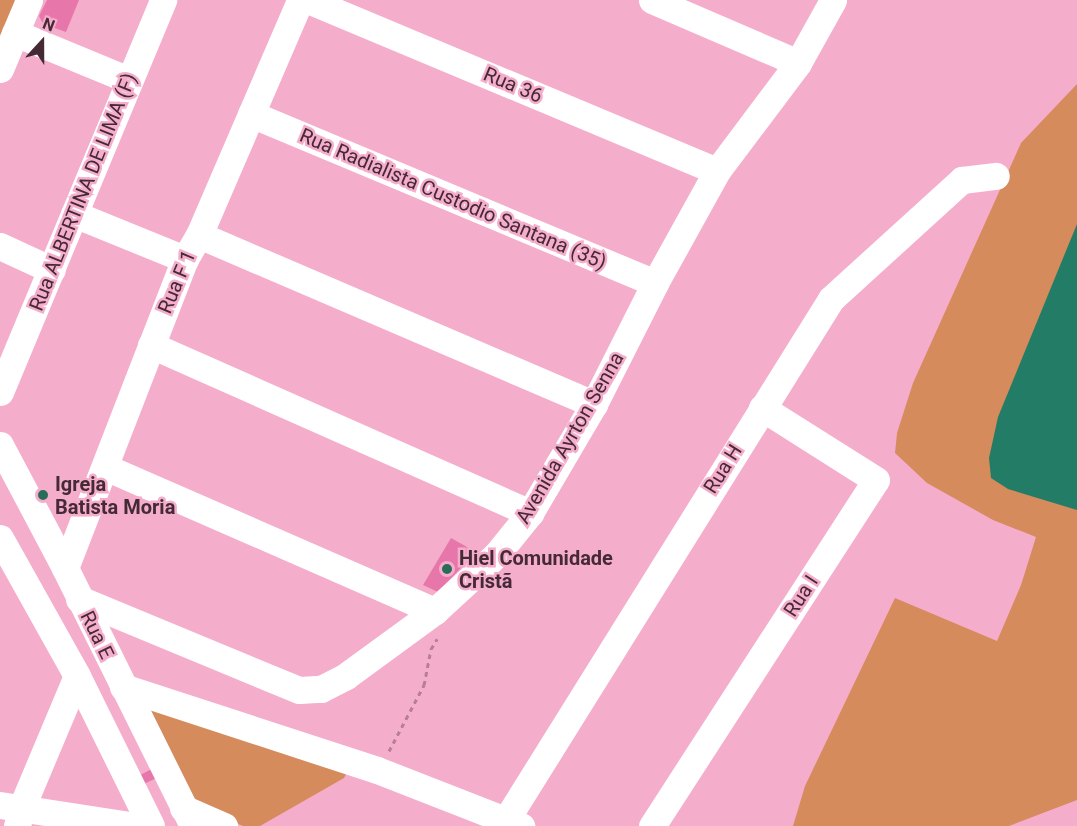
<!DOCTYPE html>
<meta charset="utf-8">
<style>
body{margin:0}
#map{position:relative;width:1077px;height:826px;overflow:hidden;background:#f5adcc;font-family:Roboto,sans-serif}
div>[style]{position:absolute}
.green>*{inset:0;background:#d68b5c}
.water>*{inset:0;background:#237c66}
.building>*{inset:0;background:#e777ab}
.path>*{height:3px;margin-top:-1.5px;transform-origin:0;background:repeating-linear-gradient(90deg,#b77e97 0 4.5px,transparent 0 9px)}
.minor>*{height:27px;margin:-13.5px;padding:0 13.5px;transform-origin:13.5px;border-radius:13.5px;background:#fff}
.dots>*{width:16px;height:16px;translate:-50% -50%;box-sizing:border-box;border:3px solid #f5adcc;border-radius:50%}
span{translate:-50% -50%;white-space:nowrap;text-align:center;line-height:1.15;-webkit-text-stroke:5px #f5adcc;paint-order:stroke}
.street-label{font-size:20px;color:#452935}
.poi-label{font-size:20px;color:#452935;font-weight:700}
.left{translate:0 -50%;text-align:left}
.north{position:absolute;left:12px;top:12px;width:60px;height:60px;-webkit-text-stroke:4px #f5adcc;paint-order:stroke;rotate:21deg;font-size:16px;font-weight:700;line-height:24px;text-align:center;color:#452935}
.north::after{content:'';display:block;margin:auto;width:21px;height:27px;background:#452935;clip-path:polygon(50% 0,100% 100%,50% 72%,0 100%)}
</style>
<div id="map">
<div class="green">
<i style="clip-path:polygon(0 0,24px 0,0 55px)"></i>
<i style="clip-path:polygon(1077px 84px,1077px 800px,1009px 826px,793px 826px,805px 786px,895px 598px,997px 641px,1021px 585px,1036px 537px,993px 520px,927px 483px,895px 453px,897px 433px,913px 383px,1021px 143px)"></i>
<i style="clip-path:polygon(143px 703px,348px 770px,344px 778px,260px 826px,243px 826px,199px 807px)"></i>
</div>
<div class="water">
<i style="clip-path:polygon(1077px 224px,1077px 510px,1008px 489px,991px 478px,989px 458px,998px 417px)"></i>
</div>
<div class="building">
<i style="clip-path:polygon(47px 0,79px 0,66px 32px,43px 24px,39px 16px)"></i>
<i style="clip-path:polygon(451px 538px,476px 552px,438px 592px,423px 585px)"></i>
<i style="clip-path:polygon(169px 760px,174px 770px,124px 793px,119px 786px)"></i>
</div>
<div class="path">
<i style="left:389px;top:751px;width:75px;rotate:-62.1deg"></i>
<i style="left:424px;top:685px;width:37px;rotate:-79deg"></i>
<i style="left:431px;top:649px;width:12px;rotate:-59deg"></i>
</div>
<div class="minor">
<i style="left:308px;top:0;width:443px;rotate:22.7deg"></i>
<i style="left:652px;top:0;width:159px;rotate:23.3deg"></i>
<i style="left:15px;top:33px;width:123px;rotate:22.4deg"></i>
<i style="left:0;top:69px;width:75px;rotate:-67.2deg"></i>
<i style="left:251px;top:114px;width:438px;rotate:22.7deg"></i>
<i style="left:74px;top:214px;width:120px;rotate:22.1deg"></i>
<i style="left:199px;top:235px;width:430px;rotate:23.2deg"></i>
<i style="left:0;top:246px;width:57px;rotate:24.8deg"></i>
<i style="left:151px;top:345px;width:415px;rotate:23.9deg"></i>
<i style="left:0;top:392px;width:425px;rotate:-67.4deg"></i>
<i style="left:0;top:445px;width:139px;rotate:62.1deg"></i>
<i style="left:65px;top:568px;width:288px;rotate:63.6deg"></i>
<i style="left:105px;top:467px;width:360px;rotate:23.6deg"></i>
<i style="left:0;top:538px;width:158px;rotate:60.8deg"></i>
<i style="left:77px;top:676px;width:167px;rotate:63.7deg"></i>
<i style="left:65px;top:568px;width:331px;rotate:-68.8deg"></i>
<i style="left:185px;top:259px;width:28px;rotate:-60deg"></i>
<i style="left:199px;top:235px;width:256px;rotate:-66.7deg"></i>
<i style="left:79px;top:599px;width:238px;rotate:22.5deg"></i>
<i style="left:299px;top:690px;width:22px;rotate:-3deg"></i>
<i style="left:321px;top:689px;width:28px;rotate:-27deg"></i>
<i style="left:346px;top:676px;width:110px;rotate:-36.1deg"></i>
<i style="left:435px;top:611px;width:84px;rotate:-42.6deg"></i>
<i style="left:497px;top:554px;width:53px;rotate:-51.2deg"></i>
<i style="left:530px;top:513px;width:126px;rotate:-59.6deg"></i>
<i style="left:594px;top:404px;width:136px;rotate:-63.2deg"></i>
<i style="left:655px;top:283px;width:128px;rotate:-61deg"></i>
<i style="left:717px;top:171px;width:135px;rotate:-53.1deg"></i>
<i style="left:798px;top:63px;width:72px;rotate:-60.9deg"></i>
<i style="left:123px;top:687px;width:267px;rotate:18.1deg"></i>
<i style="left:377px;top:770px;width:155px;rotate:21.3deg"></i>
<i style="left:0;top:805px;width:138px;rotate:8.8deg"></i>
<i style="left:183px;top:808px;width:45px;rotate:23.7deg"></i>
<i style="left:506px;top:820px;width:614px;rotate:-58.04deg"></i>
<i style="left:831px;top:299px;width:177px;rotate:-42.3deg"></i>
<i style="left:962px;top:180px;width:34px;rotate:-7deg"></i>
<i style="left:17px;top:826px;width:17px;rotate:-77deg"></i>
<i style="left:21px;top:809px;width:144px;rotate:-67.2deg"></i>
<i style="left:652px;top:826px;width:412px;rotate:-57.1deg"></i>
<i style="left:876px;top:480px;width:135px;rotate:-147.7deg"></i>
</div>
<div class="dots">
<i style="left:43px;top:495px;background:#2a6b59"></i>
<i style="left:447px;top:569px;background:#2a6b59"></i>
</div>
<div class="street-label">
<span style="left:513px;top:85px;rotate:23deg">Rua 36</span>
<span style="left:83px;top:192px;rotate:-68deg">Rua ALBERTINA DE LIMA (F)</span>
<span style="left:453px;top:199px;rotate:23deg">Rua Radialista Custodio Santana (35)</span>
<span style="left:177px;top:282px;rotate:-67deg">Rua F 1</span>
<span style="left:570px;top:438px;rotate:-60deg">Avenida Ayrton Senna</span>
<span style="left:723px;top:469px;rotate:-58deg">Rua H</span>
<span style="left:801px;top:596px;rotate:-57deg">Rua I</span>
<span style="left:97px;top:635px;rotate:64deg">Rua E</span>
</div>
<div class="poi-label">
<span class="left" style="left:55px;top:496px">Igreja<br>Batista Moria</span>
<span class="left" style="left:459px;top:570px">Hiel Comunidade<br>Cristã</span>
</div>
<div class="north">N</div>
</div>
